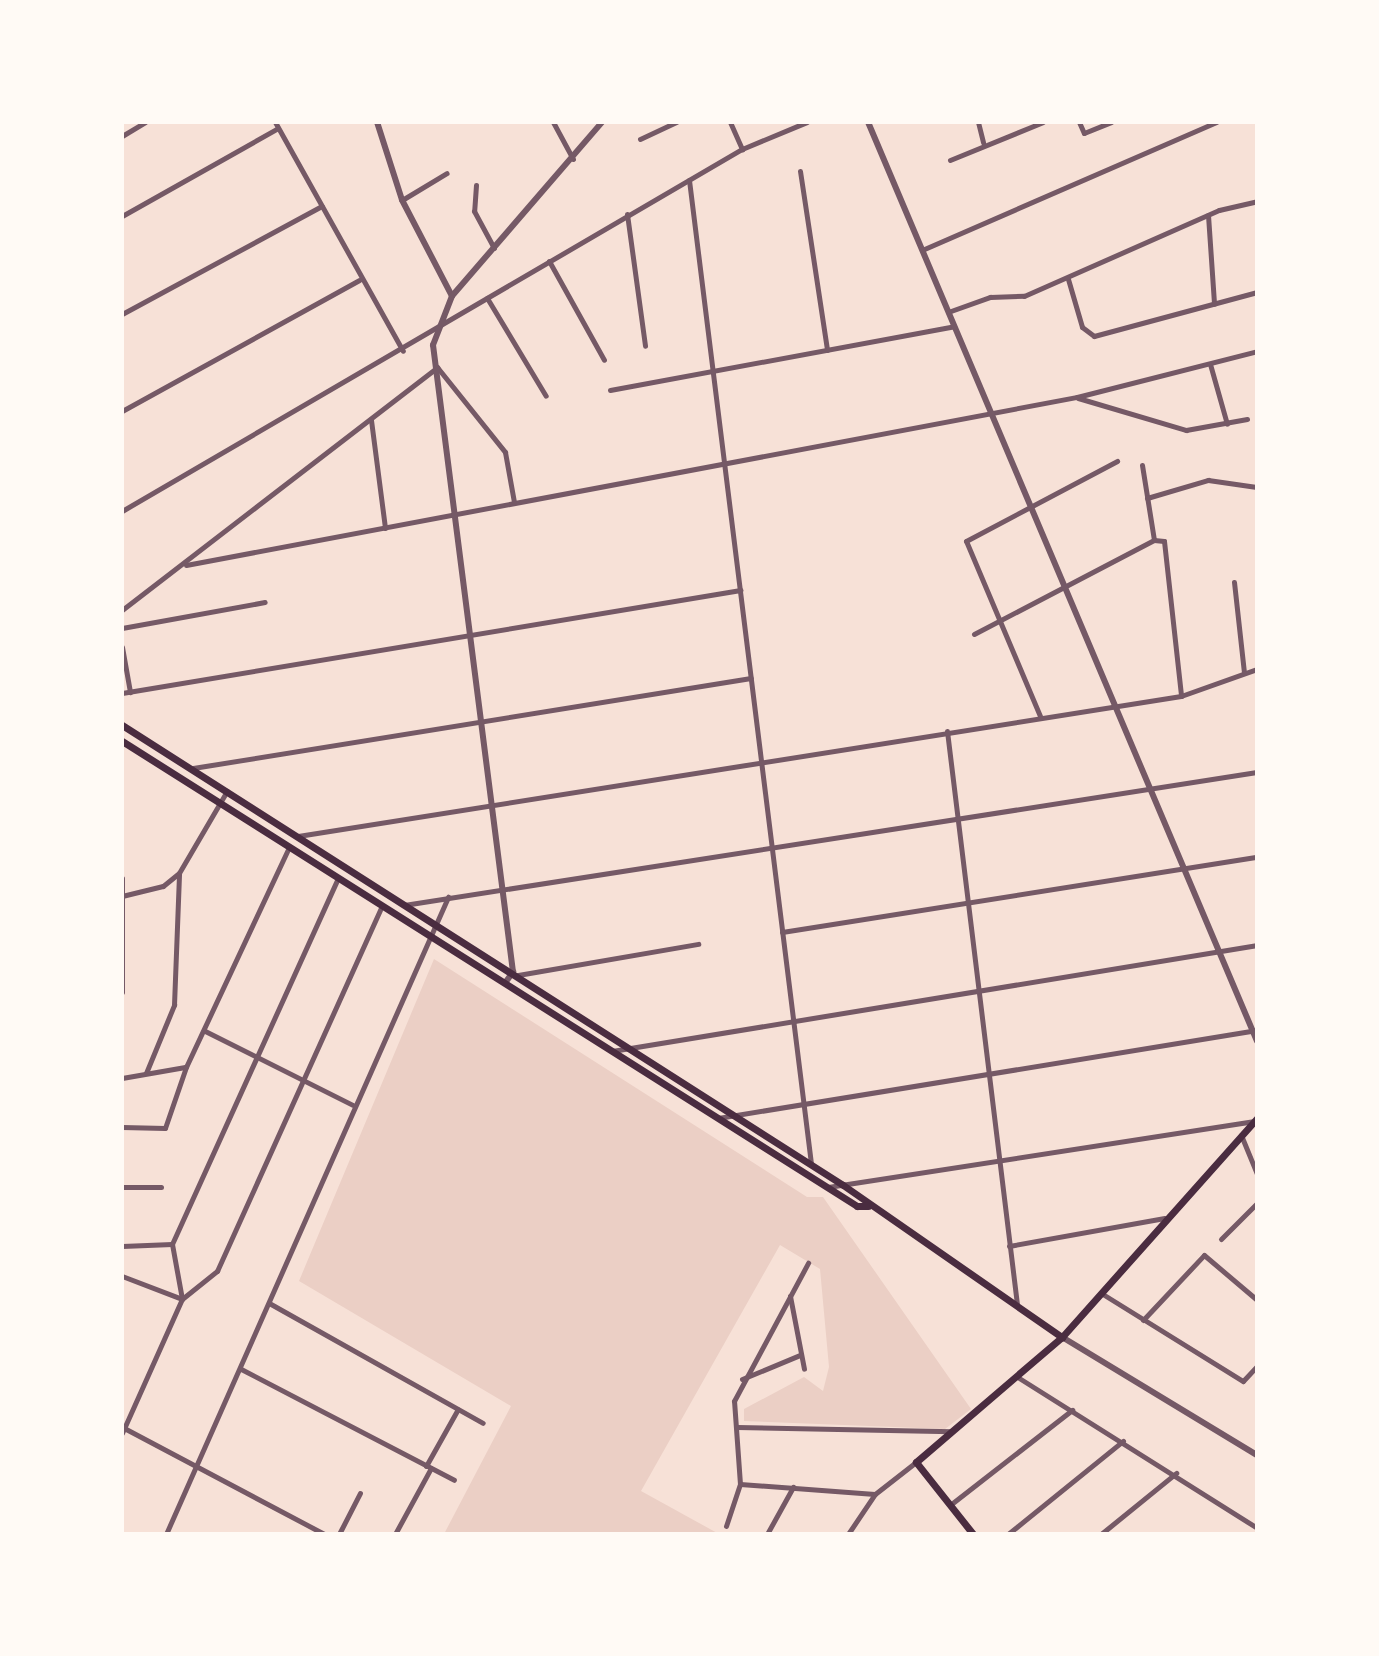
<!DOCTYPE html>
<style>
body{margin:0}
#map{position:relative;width:1379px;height:1656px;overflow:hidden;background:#f7e1d7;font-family:"Space Grotesk",sans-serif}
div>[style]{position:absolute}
.green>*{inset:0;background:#ebcfc5}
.minor>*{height:5px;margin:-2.5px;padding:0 2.5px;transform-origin:2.5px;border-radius:2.5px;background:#755966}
.tertiary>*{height:6px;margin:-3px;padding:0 3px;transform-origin:3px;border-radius:3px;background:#755966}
.secondary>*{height:7px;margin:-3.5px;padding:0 3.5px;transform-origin:3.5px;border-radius:3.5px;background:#4a2c40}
span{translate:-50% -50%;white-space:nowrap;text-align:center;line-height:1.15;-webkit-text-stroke:8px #fffaf5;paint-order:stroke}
.frame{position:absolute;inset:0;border:124px solid #fffaf5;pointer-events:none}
</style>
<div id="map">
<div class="green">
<i style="clip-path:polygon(434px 959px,807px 1197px,823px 1197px,971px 1409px,945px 1429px,744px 1421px,744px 1409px,804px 1377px,823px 1391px,829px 1367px,820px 1269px,780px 1245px,641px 1491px,719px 1534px,444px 1534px,511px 1406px,299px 1281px)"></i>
</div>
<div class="minor">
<i style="left:275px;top:122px;width:262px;rotate:60.8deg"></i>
<i style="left:553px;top:122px;width:42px;rotate:61.6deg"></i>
<i style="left:730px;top:122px;width:30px;rotate:66deg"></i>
<i style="left:978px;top:122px;width:21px;rotate:76deg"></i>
<i style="left:1079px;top:122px;width:12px;rotate:66deg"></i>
<i style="left:1084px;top:133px;width:29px;rotate:-22deg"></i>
<i style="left:122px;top:136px;width:27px;rotate:-31deg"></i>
<i style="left:640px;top:139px;width:40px;rotate:-25deg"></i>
<i style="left:950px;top:160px;width:100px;rotate:-22.2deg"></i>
<i style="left:800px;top:171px;width:181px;rotate:81.4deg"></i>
<i style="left:689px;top:180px;width:992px;rotate:82.93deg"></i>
<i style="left:476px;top:185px;width:26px;rotate:94deg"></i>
<i style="left:474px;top:211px;width:42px;rotate:61.6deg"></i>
<i style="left:402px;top:200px;width:52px;rotate:-31deg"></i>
<i style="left:627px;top:214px;width:133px;rotate:82.2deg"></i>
<i style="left:1208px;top:215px;width:89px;rotate:86.1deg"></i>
<i style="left:122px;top:216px;width:179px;rotate:-29.4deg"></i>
<i style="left:922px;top:250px;width:321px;rotate:-23.5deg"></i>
<i style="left:549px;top:261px;width:113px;rotate:60.9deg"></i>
<i style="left:1068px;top:279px;width:50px;rotate:73.7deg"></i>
<i style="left:1082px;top:327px;width:15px;rotate:37deg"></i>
<i style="left:1094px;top:336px;width:169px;rotate:-15.1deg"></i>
<i style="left:487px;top:298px;width:114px;rotate:59deg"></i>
<i style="left:948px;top:312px;width:45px;rotate:-19.7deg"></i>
<i style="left:990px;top:297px;width:34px;rotate:-2deg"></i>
<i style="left:1024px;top:296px;width:213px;rotate:-23.8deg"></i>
<i style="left:1219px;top:210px;width:39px;rotate:-13deg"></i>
<i style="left:122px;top:314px;width:227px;rotate:-28.4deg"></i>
<i style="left:1210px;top:364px;width:62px;rotate:74.2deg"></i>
<i style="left:610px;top:390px;width:350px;rotate:-10.5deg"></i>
<i style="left:1078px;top:398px;width:113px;rotate:16.5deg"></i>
<i style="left:1186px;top:430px;width:62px;rotate:-10.2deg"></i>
<i style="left:122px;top:411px;width:271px;rotate:-28.9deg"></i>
<i style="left:371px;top:420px;width:109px;rotate:82.6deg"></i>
<i style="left:1142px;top:465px;width:76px;rotate:80.9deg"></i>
<i style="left:1147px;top:498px;width:64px;rotate:-16.4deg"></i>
<i style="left:1208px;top:480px;width:49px;rotate:8.1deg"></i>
<i style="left:122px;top:511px;width:718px;rotate:-30.28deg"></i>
<i style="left:742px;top:149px;width:70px;rotate:-22.6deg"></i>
<i style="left:186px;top:565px;width:907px;rotate:-10.68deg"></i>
<i style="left:1077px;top:397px;width:186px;rotate:-14.3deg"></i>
<i style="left:1234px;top:582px;width:91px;rotate:83.7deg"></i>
<i style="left:122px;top:610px;width:398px;rotate:-37.6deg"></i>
<i style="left:437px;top:367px;width:109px;rotate:51.3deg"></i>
<i style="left:505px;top:452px;width:51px;rotate:79.8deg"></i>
<i style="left:122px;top:628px;width:145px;rotate:-10.3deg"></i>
<i style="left:974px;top:634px;width:203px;rotate:-27.6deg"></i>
<i style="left:1154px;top:540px;width:10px;rotate:6deg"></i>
<i style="left:1164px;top:541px;width:156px;rotate:83.7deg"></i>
<i style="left:122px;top:647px;width:46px;rotate:79.9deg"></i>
<i style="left:122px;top:693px;width:627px;rotate:-9.46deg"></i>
<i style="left:1040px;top:716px;width:190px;rotate:-112.9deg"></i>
<i style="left:966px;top:541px;width:171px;rotate:-27.9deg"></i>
<i style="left:947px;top:731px;width:577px;rotate:83.04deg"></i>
<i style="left:193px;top:768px;width:565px;rotate:-9.16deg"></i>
<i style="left:298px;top:836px;width:894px;rotate:-9.01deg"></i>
<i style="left:1181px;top:696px;width:81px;rotate:-19.6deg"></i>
<i style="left:122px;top:878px;width:114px;rotate:90deg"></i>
<i style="left:122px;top:896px;width:42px;rotate:-13.7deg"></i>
<i style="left:163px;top:886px;width:19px;rotate:-39deg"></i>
<i style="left:404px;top:905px;width:863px;rotate:-8.86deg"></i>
<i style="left:782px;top:932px;width:481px;rotate:-9deg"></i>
<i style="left:518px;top:975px;width:183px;rotate:-9.8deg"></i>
<i style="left:205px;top:1031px;width:165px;rotate:26.6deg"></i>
<i style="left:612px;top:1051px;width:654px;rotate:-9.33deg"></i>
<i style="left:146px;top:1073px;width:74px;rotate:-67.6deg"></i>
<i style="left:174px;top:1005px;width:132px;rotate:-87.8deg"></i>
<i style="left:179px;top:873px;width:95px;rotate:-59.7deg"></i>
<i style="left:122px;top:1078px;width:64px;rotate:-9.9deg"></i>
<i style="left:718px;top:1118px;width:546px;rotate:-9.27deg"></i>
<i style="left:122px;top:1127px;width:43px;rotate:1.3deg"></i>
<i style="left:165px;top:1128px;width:65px;rotate:-71deg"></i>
<i style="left:186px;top:1067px;width:243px;rotate:-64.9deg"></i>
<i style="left:1241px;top:1135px;width:42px;rotate:67.7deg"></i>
<i style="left:122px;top:1187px;width:39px"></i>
<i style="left:828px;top:1187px;width:430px;rotate:-8.8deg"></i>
<i style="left:1221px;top:1239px;width:51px;rotate:-45deg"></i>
<i style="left:122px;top:1246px;width:50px;rotate:-2.3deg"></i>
<i style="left:1009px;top:1246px;width:158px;rotate:-10.2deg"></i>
<i style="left:122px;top:1276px;width:64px;rotate:21deg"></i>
<i style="left:1101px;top:1293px;width:167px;rotate:31.8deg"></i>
<i style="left:1243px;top:1381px;width:21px;rotate:-47deg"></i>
<i style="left:790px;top:1296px;width:74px;rotate:79.1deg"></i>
<i style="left:182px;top:1299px;width:56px;rotate:-100.3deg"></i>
<i style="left:172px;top:1244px;width:402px;rotate:-65.6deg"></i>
<i style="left:269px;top:1303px;width:245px;rotate:29.3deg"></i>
<i style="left:1143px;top:1320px;width:89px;rotate:-46.8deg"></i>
<i style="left:1204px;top:1255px;width:70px;rotate:40.3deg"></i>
<i style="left:241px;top:1369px;width:240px;rotate:27.5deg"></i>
<i style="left:1019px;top:1378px;width:281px;rotate:32.2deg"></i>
<i style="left:742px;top:1379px;width:63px;rotate:-22.5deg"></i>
<i style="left:737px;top:1427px;width:215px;rotate:1.1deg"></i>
<i style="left:124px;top:1428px;width:226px;rotate:27.9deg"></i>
<i style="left:122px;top:1433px;width:147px;rotate:-65.9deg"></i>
<i style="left:182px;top:1299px;width:45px;rotate:-38.7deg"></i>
<i style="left:217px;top:1271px;width:401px;rotate:-65.7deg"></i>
<i style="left:426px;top:1466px;width:65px;rotate:-60.7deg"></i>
<i style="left:740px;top:1484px;width:135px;rotate:4.2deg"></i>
<i style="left:950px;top:1505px;width:155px;rotate:-37.9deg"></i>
<i style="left:726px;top:1526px;width:44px;rotate:-71.6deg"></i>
<i style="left:740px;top:1484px;width:83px;rotate:-94.1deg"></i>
<i style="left:734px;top:1401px;width:157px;rotate:-61.8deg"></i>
<i style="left:166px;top:1534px;width:697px;rotate:-66.12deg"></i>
<i style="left:339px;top:1534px;width:46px;rotate:-62.9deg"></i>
<i style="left:395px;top:1534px;width:75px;rotate:-61.4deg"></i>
<i style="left:767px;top:1534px;width:54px;rotate:-61deg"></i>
<i style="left:848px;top:1534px;width:48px;rotate:-56deg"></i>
<i style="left:875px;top:1494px;width:52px;rotate:-38deg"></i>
<i style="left:1008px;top:1534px;width:148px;rotate:-39deg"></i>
<i style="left:1101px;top:1534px;width:97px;rotate:-39.1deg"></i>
</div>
<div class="tertiary">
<i style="left:377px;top:122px;width:82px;rotate:72.2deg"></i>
<i style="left:402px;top:200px;width:108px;rotate:62.5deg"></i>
<i style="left:868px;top:122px;width:998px;rotate:67.06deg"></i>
<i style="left:505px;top:983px;width:14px;rotate:-54deg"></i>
<i style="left:513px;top:972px;width:632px;rotate:-97.27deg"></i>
<i style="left:433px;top:345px;width:53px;rotate:-68.8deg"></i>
<i style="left:452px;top:296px;width:230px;rotate:-49.2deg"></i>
<i style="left:1062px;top:1337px;width:228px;rotate:31.2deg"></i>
</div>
<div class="secondary">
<i style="left:122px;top:725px;width:855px;rotate:32.54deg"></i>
<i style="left:843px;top:1185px;width:267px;rotate:34.8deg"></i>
<i style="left:122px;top:741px;width:870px;rotate:32.32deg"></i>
<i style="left:857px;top:1206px;width:11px"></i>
<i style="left:973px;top:1534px;width:92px;rotate:-128.4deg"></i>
<i style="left:916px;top:1462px;width:192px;rotate:-40.6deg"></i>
<i style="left:1062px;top:1337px;width:293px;rotate:-48.3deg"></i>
</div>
<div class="frame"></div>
</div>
